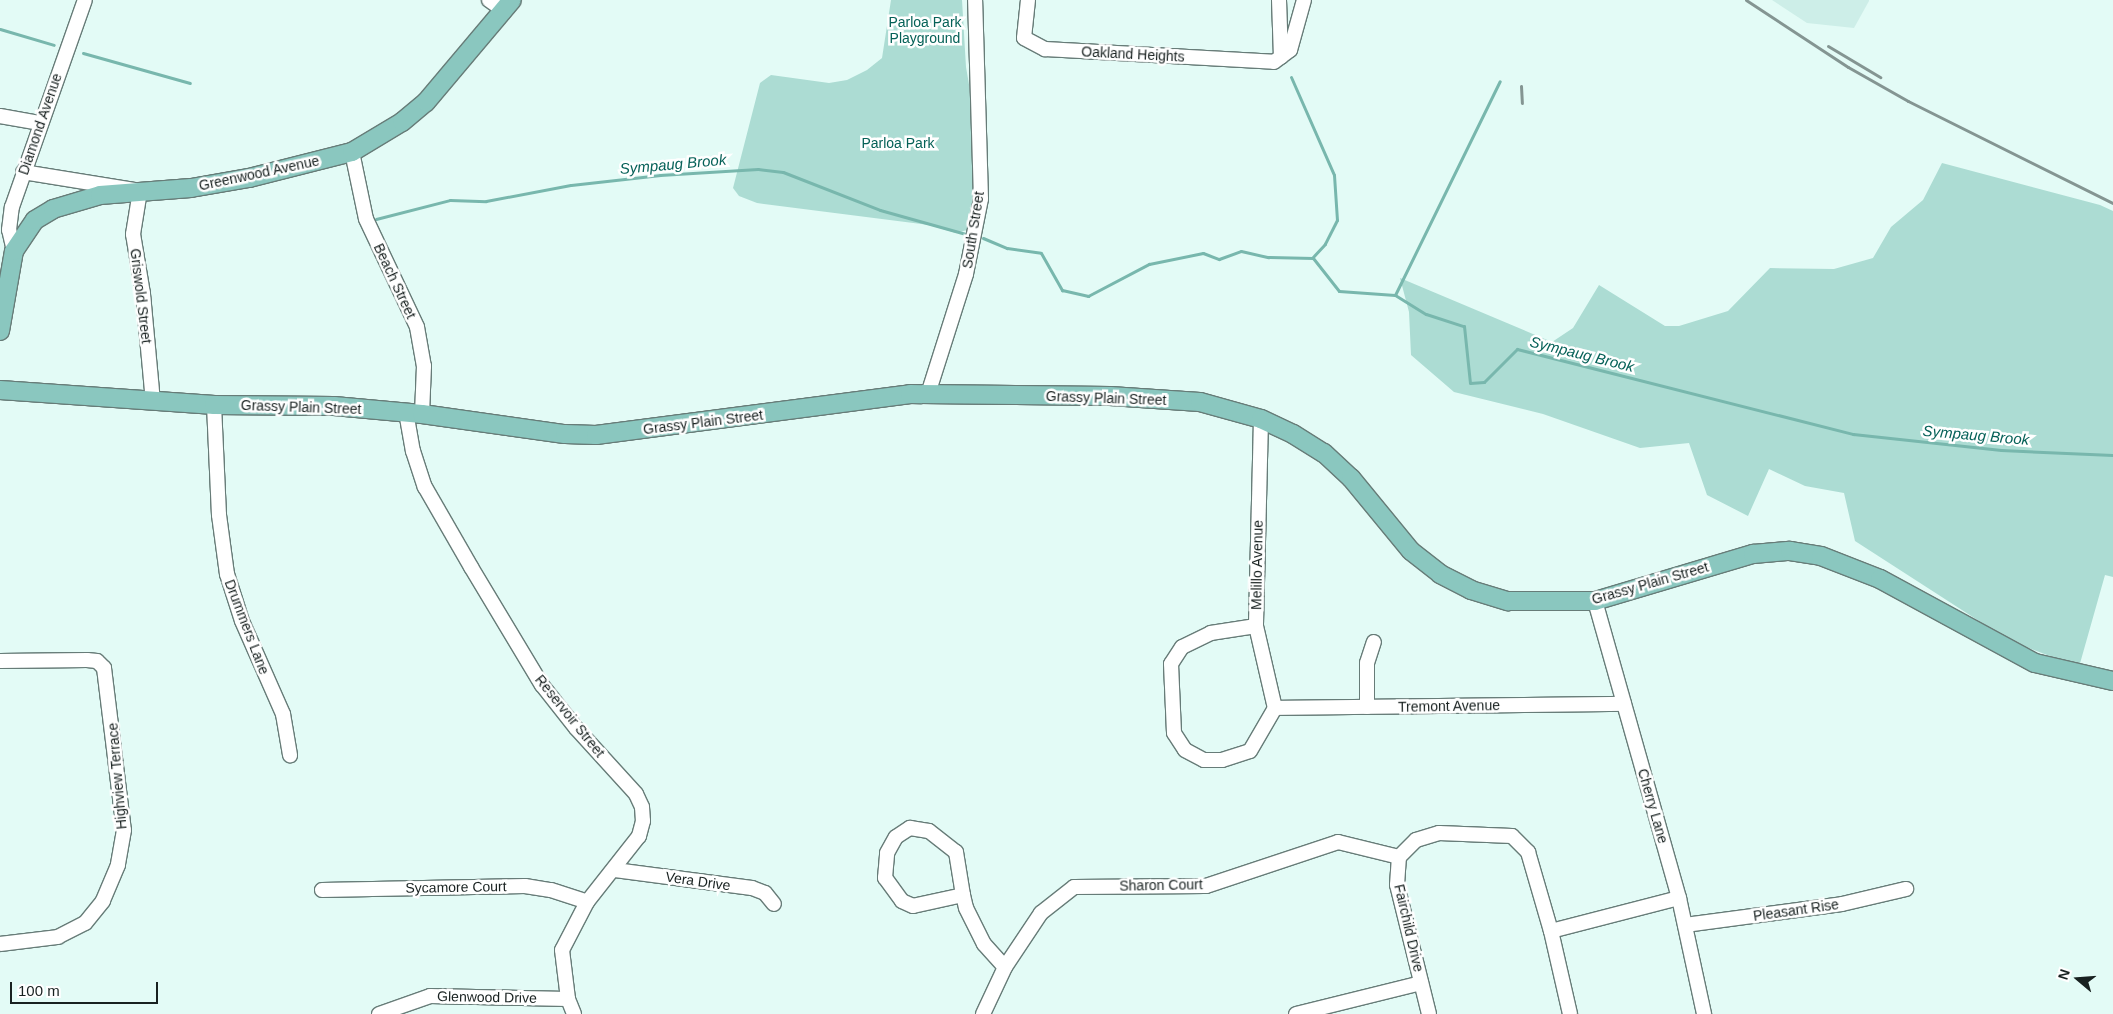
<!DOCTYPE html>
<style>
body{margin:0}
#map{position:relative;width:2113px;height:1014px;overflow:hidden;background:#e3fbf6;font-family:Arial,sans-serif}
div>[style]{position:absolute}
.built>*{inset:0;background:#cdeee8}
.green>*{inset:0;background:#acdcd3}
.stream>*{height:3px;margin:-1.5px;padding:0 1.5px;transform-origin:1.5px;border-radius:1.5px;background:#78b7ad}
.roads{filter:drop-shadow(1px 0 #677c78) drop-shadow(-1px 0 #677c78) drop-shadow(0 1px #677c78) drop-shadow(0 -1px #677c78)}
.minor>*{height:14px;margin:-7px;padding:0 7px;transform-origin:7px;border-radius:7px;background:#fff}
.major>*{height:18px;margin:-9px;padding:0 9px;transform-origin:9px;border-radius:9px;background:#8ac7bf}
.rail>*{height:3px;margin:-1.5px;padding:0 1.5px;transform-origin:1.5px;border-radius:1.5px;background:#849592}
span{translate:-50% -50%;white-space:nowrap;text-align:center;line-height:1.15;-webkit-text-stroke:5px #fff;paint-order:stroke}
.park-label{font-size:14px;color:#056157}
.street-label{font-size:14px;color:#182120}
.water-label{font-size:15px;color:#066158;font-style:italic}
.north{position:absolute;left:2053px;top:954px;width:50px;height:50px;-webkit-text-stroke:4px #fff;paint-order:stroke;rotate:288deg;font-size:14px;font-weight:700;line-height:20px;text-align:center;color:#182120}
.north::after{content:'';display:block;margin:auto;width:18px;height:22px;background:#182120;clip-path:polygon(50% 0,100% 100%,50% 72%,0 100%)}
.scale{position:absolute;left:10px;top:982px;width:148px;height:22px;box-sizing:border-box;border:2px solid #182120;border-top:0;padding-left:6px;font-size:15px;line-height:18px;white-space:nowrap;color:#182120;-webkit-text-stroke:4px #fff;paint-order:stroke}
</style>
<div id="map">
<div class="built">
<i style="clip-path:polygon(1772px 0,1869px 0,1869px 1px,1854px 28px,1807px 23px)"></i>
</div>
<div class="green">
<i style="clip-path:polygon(891px 0,962px 0,966px 67px,974px 114px,975px 204px,971px 229px,956px 233px,929px 225px,757px 203px,739px 196px,733px 188px,760px 83px,771px 75px,829px 83px,847px 80px,867px 70px,882px 58px)"></i>
<i style="clip-path:polygon(1942px 163px,2100px 205px,2113px 211px,2113px 577px,2105px 575px,2079px 667px,2010px 641px,1855px 541px,1844px 493px,1805px 486px,1769px 469px,1748px 516px,1707px 495px,1689px 443px,1640px 448px,1543px 414px,1454px 392px,1411px 355px,1409px 312px,1400px 278px,1552px 342px,1573px 328px,1599px 285px,1665px 326px,1679px 326px,1728px 311px,1770px 268px,1834px 269px,1873px 258px,1891px 227px,1923px 200px)"></i>
</div>
<div class="stream">
<i style="left:0;top:29px;width:56px;rotate:16.5deg"></i>
<i style="left:83px;top:53px;width:111px;rotate:15.7deg"></i>
<i style="left:1291px;top:77px;width:107px;rotate:66.3deg"></i>
<i style="left:1334px;top:175px;width:45px;rotate:86.2deg"></i>
<i style="left:1337px;top:220px;width:27px;rotate:117deg"></i>
<i style="left:1325px;top:244px;width:18px;rotate:133deg"></i>
<i style="left:376px;top:219px;width:76px;rotate:-14.4deg"></i>
<i style="left:450px;top:200px;width:36px;rotate:2deg"></i>
<i style="left:486px;top:201px;width:86px;rotate:-10.7deg"></i>
<i style="left:571px;top:185px;width:90px;rotate:-6.4deg"></i>
<i style="left:660px;top:175px;width:98px;rotate:-3.5deg"></i>
<i style="left:758px;top:169px;width:25px;rotate:7deg"></i>
<i style="left:783px;top:172px;width:104px;rotate:21.4deg"></i>
<i style="left:880px;top:210px;width:89px;rotate:15.6deg"></i>
<i style="left:983px;top:238px;width:26px;rotate:23deg"></i>
<i style="left:1007px;top:248px;width:34px;rotate:8deg"></i>
<i style="left:1041px;top:253px;width:43px;rotate:60.4deg"></i>
<i style="left:1062px;top:290px;width:27px;rotate:13deg"></i>
<i style="left:1088px;top:296px;width:69px;rotate:-27.7deg"></i>
<i style="left:1149px;top:264px;width:55px;rotate:-11.5deg"></i>
<i style="left:1203px;top:253px;width:17px;rotate:21deg"></i>
<i style="left:1219px;top:259px;width:23px;rotate:-20deg"></i>
<i style="left:1241px;top:251px;width:28px;rotate:13deg"></i>
<i style="left:1268px;top:257px;width:45px;rotate:1.3deg"></i>
<i style="left:1313px;top:258px;width:42px;rotate:51.8deg"></i>
<i style="left:1339px;top:291px;width:56px;rotate:4.1deg"></i>
<i style="left:1395px;top:295px;width:36px;rotate:32deg"></i>
<i style="left:1426px;top:314px;width:40px;rotate:18deg"></i>
<i style="left:1464px;top:326px;width:57px;rotate:84deg"></i>
<i style="left:1470px;top:383px;width:14px;rotate:-4deg"></i>
<i style="left:1484px;top:382px;width:47px;rotate:-45deg"></i>
<i style="left:1517px;top:349px;width:347px;rotate:14.2deg"></i>
<i style="left:1853px;top:434px;width:149px;rotate:6.2deg"></i>
<i style="left:2001px;top:450px;width:112px;rotate:2.6deg"></i>
<i style="left:1395px;top:295px;width:238px;rotate:-63.9deg"></i>
</div>
<div class="roads">
<div class="minor">
<i style="left:489px;top:0;width:19px;rotate:35deg"></i>
<i style="left:1028px;top:0;width:38px;rotate:96deg"></i>
<i style="left:1024px;top:38px;width:24px;rotate:28deg"></i>
<i style="left:1045px;top:49px;width:229px;rotate:3.2deg"></i>
<i style="left:1274px;top:62px;width:20px;rotate:-37deg"></i>
<i style="left:1290px;top:50px;width:52px;rotate:-74.4deg"></i>
<i style="left:1279px;top:0;width:57px;rotate:88deg"></i>
<i style="left:0;top:116px;width:41px;rotate:9.9deg"></i>
<i style="left:352px;top:152px;width:68px;rotate:78.2deg"></i>
<i style="left:366px;top:219px;width:119px;rotate:64.7deg"></i>
<i style="left:417px;top:327px;width:40px;rotate:80deg"></i>
<i style="left:424px;top:366px;width:48px;rotate:92.4deg"></i>
<i style="left:23px;top:172px;width:119px;rotate:9.2deg"></i>
<i style="left:140px;top:191px;width:44px;rotate:99.2deg"></i>
<i style="left:133px;top:234px;width:61px;rotate:80.5deg"></i>
<i style="left:143px;top:294px;width:107px;rotate:84.7deg"></i>
<i style="left:14px;top:251px;width:22px;rotate:-103deg"></i>
<i style="left:9px;top:230px;width:23px;rotate:-83deg"></i>
<i style="left:12px;top:207px;width:219px;rotate:-70.6deg"></i>
<i style="left:928px;top:394px;width:126px;rotate:-72.4deg"></i>
<i style="left:966px;top:274px;width:76px;rotate:-78.7deg"></i>
<i style="left:981px;top:199px;width:199px;rotate:-91.7deg"></i>
<i style="left:214px;top:405px;width:110px;rotate:87.4deg"></i>
<i style="left:219px;top:515px;width:60px;rotate:82.3deg"></i>
<i style="left:227px;top:574px;width:49px;rotate:72.3deg"></i>
<i style="left:242px;top:621px;width:102px;rotate:66.2deg"></i>
<i style="left:283px;top:714px;width:42px;rotate:80.3deg"></i>
<i style="left:406px;top:412px;width:40px;rotate:80deg"></i>
<i style="left:413px;top:451px;width:38px;rotate:72deg"></i>
<i style="left:425px;top:487px;width:92px;rotate:60.1deg"></i>
<i style="left:471px;top:567px;width:138px;rotate:59deg"></i>
<i style="left:542px;top:685px;width:55px;rotate:51.7deg"></i>
<i style="left:576px;top:728px;width:89px;rotate:47.7deg"></i>
<i style="left:636px;top:794px;width:14px;rotate:65deg"></i>
<i style="left:642px;top:807px;width:14px;rotate:86deg"></i>
<i style="left:643px;top:821px;width:16px;rotate:105deg"></i>
<i style="left:639px;top:836px;width:84px;rotate:128.2deg"></i>
<i style="left:587px;top:902px;width:54px;rotate:117.5deg"></i>
<i style="left:562px;top:950px;width:49px;rotate:83deg"></i>
<i style="left:568px;top:999px;width:16px;rotate:68deg"></i>
<i style="left:1261px;top:419px;width:207px;rotate:91.4deg"></i>
<i style="left:1256px;top:626px;width:84px;rotate:77deg"></i>
<i style="left:1595px;top:601px;width:309px;rotate:74.2deg"></i>
<i style="left:1679px;top:898px;width:119px;rotate:77.8deg"></i>
<i style="left:1256px;top:626px;width:46px;rotate:171.2deg"></i>
<i style="left:1211px;top:633px;width:32px;rotate:154deg"></i>
<i style="left:1182px;top:647px;width:20px;rotate:123deg"></i>
<i style="left:1171px;top:664px;width:69px;rotate:87.5deg"></i>
<i style="left:1174px;top:733px;width:20px;rotate:57deg"></i>
<i style="left:1185px;top:750px;width:21px;rotate:28deg"></i>
<i style="left:1204px;top:760px;width:18px"></i>
<i style="left:1222px;top:760px;width:29px;rotate:-18deg"></i>
<i style="left:1250px;top:751px;width:50px;rotate:-59.8deg"></i>
<i style="left:0;top:661px;width:87px;rotate:-0.7deg"></i>
<i style="left:87px;top:660px;width:10px;rotate:6deg"></i>
<i style="left:97px;top:661px;width:10px;rotate:45deg"></i>
<i style="left:104px;top:668px;width:163px;rotate:83deg"></i>
<i style="left:124px;top:830px;width:36px;rotate:100deg"></i>
<i style="left:118px;top:865px;width:39px;rotate:113deg"></i>
<i style="left:103px;top:901px;width:28px;rotate:129deg"></i>
<i style="left:85px;top:923px;width:30px;rotate:153deg"></i>
<i style="left:58px;top:937px;width:58px;rotate:173.1deg"></i>
<i style="left:1367px;top:707px;width:44px;rotate:-90deg"></i>
<i style="left:1367px;top:663px;width:22px;rotate:-72deg"></i>
<i style="left:1275px;top:708px;width:349px;rotate:-0.7deg"></i>
<i style="left:615px;top:870px;width:138px;rotate:7.5deg"></i>
<i style="left:752px;top:888px;width:14px;rotate:21deg"></i>
<i style="left:765px;top:893px;width:14px;rotate:51deg"></i>
<i style="left:322px;top:890px;width:203px;rotate:-1.1deg"></i>
<i style="left:525px;top:886px;width:26px;rotate:9deg"></i>
<i style="left:551px;top:890px;width:38px;rotate:18deg"></i>
<i style="left:963px;top:895px;width:51px;rotate:167.6deg"></i>
<i style="left:913px;top:906px;width:12px;rotate:-156deg"></i>
<i style="left:902px;top:901px;width:29px;rotate:-126deg"></i>
<i style="left:885px;top:878px;width:25px;rotate:-85deg"></i>
<i style="left:887px;top:853px;width:18px;rotate:-61deg"></i>
<i style="left:896px;top:837px;width:17px;rotate:-33deg"></i>
<i style="left:910px;top:828px;width:19px;rotate:9deg"></i>
<i style="left:929px;top:831px;width:34px;rotate:38deg"></i>
<i style="left:956px;top:852px;width:44px;rotate:80.8deg"></i>
<i style="left:963px;top:895px;width:13px;rotate:77deg"></i>
<i style="left:966px;top:908px;width:40px;rotate:63.4deg"></i>
<i style="left:984px;top:944px;width:31px;rotate:48deg"></i>
<i style="left:1685px;top:925px;width:158px;rotate:-7.6deg"></i>
<i style="left:1842px;top:904px;width:66px;rotate:-13.2deg"></i>
<i style="left:1551px;top:931px;width:132px;rotate:-14.5deg"></i>
<i style="left:379px;top:1014px;width:54px;rotate:-19.4deg"></i>
<i style="left:430px;top:996px;width:138px;rotate:1.2deg"></i>
<i style="left:983px;top:1014px;width:52px;rotate:-64.9deg"></i>
<i style="left:1005px;top:967px;width:65px;rotate:-56.3deg"></i>
<i style="left:1041px;top:913px;width:42px;rotate:-38.2deg"></i>
<i style="left:1074px;top:887px;width:132px;rotate:-0.4deg"></i>
<i style="left:1206px;top:886px;width:139px;rotate:-18.4deg"></i>
<i style="left:1338px;top:842px;width:63px;rotate:13.8deg"></i>
<i style="left:1296px;top:1014px;width:129px;rotate:-13.9deg"></i>
<i style="left:1429px;top:1014px;width:133px;rotate:-103.9deg"></i>
<i style="left:1397px;top:885px;width:28px;rotate:-86deg"></i>
<i style="left:1399px;top:857px;width:24px;rotate:-45deg"></i>
<i style="left:1416px;top:840px;width:24px;rotate:-17deg"></i>
<i style="left:1439px;top:833px;width:73px;rotate:2.4deg"></i>
<i style="left:1512px;top:836px;width:23px;rotate:45deg"></i>
<i style="left:1528px;top:852px;width:82px;rotate:73.8deg"></i>
<i style="left:1551px;top:931px;width:85px;rotate:77.1deg"></i>
</div>
<div class="major">
<i style="left:0;top:331px;width:81px;rotate:-80.1deg"></i>
<i style="left:14px;top:251px;width:37px;rotate:-56deg"></i>
<i style="left:35px;top:220px;width:21px;rotate:-31deg"></i>
<i style="left:53px;top:209px;width:49px;rotate:-16.6deg"></i>
<i style="left:100px;top:195px;width:91px;rotate:-4.4deg"></i>
<i style="left:191px;top:188px;width:59px;rotate:-9.8deg"></i>
<i style="left:249px;top:178px;width:106px;rotate:-14.2deg"></i>
<i style="left:352px;top:152px;width:58px;rotate:-31deg"></i>
<i style="left:402px;top:122px;width:31px;rotate:-40deg"></i>
<i style="left:426px;top:102px;width:133px;rotate:-49.9deg"></i>
<i style="left:0;top:390px;width:215px;rotate:4deg"></i>
<i style="left:214px;top:405px;width:120px;rotate:0.5deg"></i>
<i style="left:334px;top:406px;width:88px;rotate:5.2deg"></i>
<i style="left:422px;top:414px;width:144px;rotate:8deg"></i>
<i style="left:565px;top:434px;width:31px;rotate:2deg"></i>
<i style="left:596px;top:435px;width:317px;rotate:-7.4deg"></i>
<i style="left:910px;top:394px;width:200px;rotate:0.6deg"></i>
<i style="left:1110px;top:396px;width:90px;rotate:3.8deg"></i>
<i style="left:1200px;top:402px;width:63px;rotate:15.6deg"></i>
<i style="left:1261px;top:419px;width:35px;rotate:25deg"></i>
<i style="left:1293px;top:434px;width:36px;rotate:32deg"></i>
<i style="left:1324px;top:453px;width:37px;rotate:43deg"></i>
<i style="left:1351px;top:478px;width:94px;rotate:50.6deg"></i>
<i style="left:1411px;top:551px;width:37px;rotate:38deg"></i>
<i style="left:1440px;top:574px;width:35px;rotate:27deg"></i>
<i style="left:1471px;top:590px;width:39px;rotate:17deg"></i>
<i style="left:1508px;top:601px;width:87px"></i>
<i style="left:1595px;top:601px;width:165px;rotate:-16.6deg"></i>
<i style="left:1753px;top:554px;width:37px;rotate:-5deg"></i>
<i style="left:1790px;top:551px;width:31px;rotate:9deg"></i>
<i style="left:1821px;top:556px;width:63px;rotate:21.3deg"></i>
<i style="left:1880px;top:579px;width:176px;rotate:28.5deg"></i>
<i style="left:2035px;top:663px;width:80px;rotate:13deg"></i>
</div>
</div>
<div class="rail">
<i style="left:1746px;top:0;width:122px;rotate:33.3deg"></i>
<i style="left:1848px;top:67px;width:69px;rotate:29.5deg"></i>
<i style="left:1908px;top:101px;width:229px;rotate:26.5deg"></i>
<i style="left:1828px;top:46px;width:61px;rotate:30.8deg"></i>
<i style="left:1521px;top:86px;width:17px;rotate:87deg"></i>
</div>
<div class="park-label">
<span style="left:925px;top:30px">Parloa Park<br>Playground</span>
<span style="left:898px;top:143px">Parloa Park</span>
</div>
<div class="street-label">
<span style="left:1133px;top:54px;rotate:3deg">Oakland Heights</span>
<span style="left:40px;top:124px;rotate:-71deg">Diamond Avenue</span>
<span style="left:259px;top:173px;rotate:-12deg">Greenwood Avenue</span>
<span style="left:973px;top:230px;rotate:-81deg">South Street</span>
<span style="left:395px;top:281px;rotate:65deg">Beach Street</span>
<span style="left:141px;top:296px;rotate:83deg">Griswold Street</span>
<span style="left:1106px;top:398px;rotate:2deg">Grassy Plain Street</span>
<span style="left:301px;top:407px;rotate:2deg">Grassy Plain Street</span>
<span style="left:703px;top:422px;rotate:-7deg">Grassy Plain Street</span>
<span style="left:1257px;top:565px;rotate:-89deg">Melillo Avenue</span>
<span style="left:1650px;top:583px;rotate:-16deg">Grassy Plain Street</span>
<span style="left:247px;top:627px;rotate:69deg">Drummers Lane</span>
<span style="left:1449px;top:706px;rotate:-1deg">Tremont Avenue</span>
<span style="left:570px;top:716px;rotate:51deg">Reservoir Street</span>
<span style="left:117px;top:776px;rotate:-95deg">Highview Terrace</span>
<span style="left:1653px;top:806px;rotate:74deg">Cherry Lane</span>
<span style="left:698px;top:881px;rotate:8deg">Vera Drive</span>
<span style="left:1161px;top:885px;rotate:-1deg">Sharon Court</span>
<span style="left:456px;top:887px;rotate:-1deg">Sycamore Court</span>
<span style="left:1796px;top:910px;rotate:-8deg">Pleasant Rise</span>
<span style="left:1409px;top:928px;rotate:77deg">Fairchild Drive</span>
<span style="left:487px;top:997px;rotate:1deg">Glenwood Drive</span>
</div>
<div class="water-label">
<span style="left:673px;top:164px;rotate:-5deg">Sympaug Brook</span>
<span style="left:1582px;top:354px;rotate:14deg">Sympaug Brook</span>
<span style="left:1976px;top:435px;rotate:5deg">Sympaug Brook</span>
</div>
<div class="north">N</div>
<div class="scale">100 m</div>
</div>
